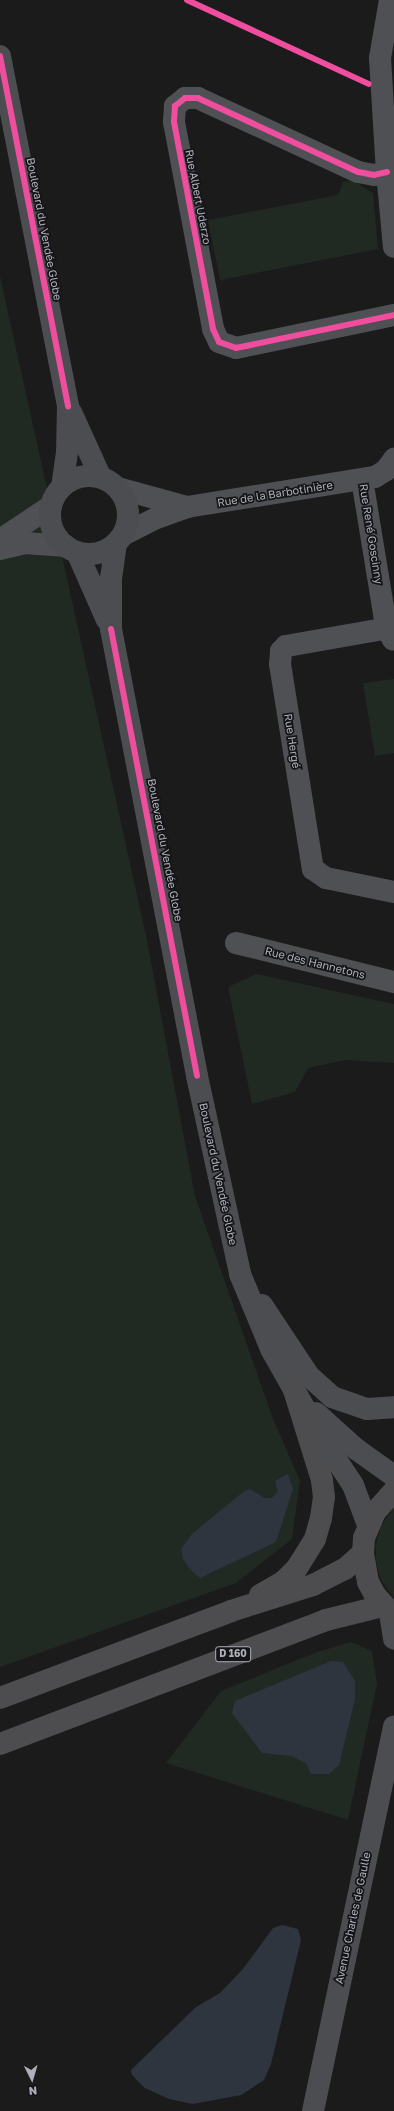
<!DOCTYPE html>
<meta charset="utf-8">
<style>
body{margin:0}
#map{position:relative;width:394px;height:2111px;overflow:hidden;background:#1b1b1b;font-family:"Golos Text",sans-serif}
div>[style]{position:absolute}
.green>*{inset:0;background:#212923}
.water>*{inset:0;background:#2e353e}
.minor>*{height:22px;margin:-11px;padding:0 11px;transform-origin:11px;border-radius:11px;background:#4f5054}
.major>*{height:22px;margin:-11px;padding:0 11px;transform-origin:11px;border-radius:11px;background:#4c4d50}
.major>.ring{margin:-11px;padding:0;box-sizing:content-box;background:none;border:22px solid #4c4d50;border-radius:50%}
.highway>*{height:22px;margin:-11px;padding:0 11px;transform-origin:11px;border-radius:11px;background:#4d4d50}
.cycleway>*{height:6px;margin:-3px;padding:0 3px;transform-origin:3px;border-radius:3px;background:#ef4d9e}
span{translate:-50% -50%;white-space:nowrap;text-align:center;line-height:1.15;-webkit-text-stroke:3.5px #151517;paint-order:stroke}
.shield-label span{padding:1px 3px;background:#151517;border:1px solid;border-radius:3px;-webkit-text-stroke-width:0}
.shield-label{font-size:10px;color:#adb0bc;font-weight:700}
.street-label{font-size:11px;color:#adb0bc}
.north{position:absolute;left:12px;top:2059px;width:40px;height:40px;-webkit-text-stroke:3px #151517;paint-order:stroke;rotate:175deg;font-size:11px;font-weight:700;line-height:16px;text-align:center;color:#adb0bc}
.north::after{content:'';display:block;margin:auto;width:14px;height:18px;background:#adb0bc;clip-path:polygon(50% 0,100% 100%,50% 72%,0 100%)}
</style>
<div id="map">
<div class="green">
<i style="clip-path:polygon(352px 180px,373px 193px,378px 249px,220px 280px,208px 220px,338px 195px,343px 182px)"></i>
<i style="clip-path:polygon(0 276px,147px 940px,195px 1196px,273px 1419px,300px 1481px,292px 1539px,236px 1583px,0 1667px)"></i>
<i style="clip-path:polygon(394px 679px,394px 753px,375px 756px,363px 683px)"></i>
<i style="clip-path:polygon(256px 974px,394px 1004px,394px 1063px,344px 1060px,308px 1068px,295px 1092px,252px 1104px,228px 987px)"></i>
<i style="clip-path:polygon(394px 1507px,394px 1598px,381px 1580px,376px 1562px,376px 1544px,381px 1526px)"></i>
<i style="clip-path:polygon(351px 1642px,372px 1651px,377px 1684px,348px 1820px,166px 1763px,221px 1691px,317px 1652px)"></i>
</div>
<div class="water">
<i style="clip-path:polygon(288px 1474px,293px 1489px,276px 1542px,200px 1578px,190px 1569px,183px 1559px,181px 1549px,192px 1534px,243px 1492px,250px 1489px,264px 1498px,272px 1498px,278px 1492px,275px 1481px)"></i>
<i style="clip-path:polygon(331px 1661px,343px 1662px,355px 1681px,355px 1699px,339px 1765px,329px 1774px,311px 1774px,306px 1763px,291px 1756px,262px 1753px,232px 1713px,235px 1701px)"></i>
<i style="clip-path:polygon(282px 1925px,298px 1929px,301px 1940px,271px 2064px,264px 2080px,241px 2095px,193px 2104px,169px 2099px,145px 2088px,132px 2075px,131px 2070px,196px 2007px,220px 1993px,243px 1969px,273px 1928px)"></i>
</div>
<div class="minor">
<i style="left:390px;top:0;width:59px;rotate:99.8deg"></i>
<i style="left:380px;top:58px;width:114px;rotate:86.5deg"></i>
<i style="left:387px;top:172px;width:75px;rotate:84.7deg"></i>
<i style="left:387px;top:172px;width:13px;rotate:167deg"></i>
<i style="left:374px;top:175px;width:16px;rotate:-169deg"></i>
<i style="left:358px;top:172px;width:176px;rotate:-155.2deg"></i>
<i style="left:198px;top:98px;width:13px;rotate:180deg"></i>
<i style="left:185px;top:98px;width:13px;rotate:141deg"></i>
<i style="left:175px;top:106px;width:16px;rotate:94deg"></i>
<i style="left:174px;top:122px;width:211px;rotate:79.3deg"></i>
<i style="left:213px;top:329px;width:14px;rotate:65deg"></i>
<i style="left:219px;top:342px;width:18px;rotate:19deg"></i>
<i style="left:236px;top:348px;width:161px;rotate:-11.8deg"></i>
<i style="left:362px;top:479px;width:137px;rotate:80.7deg"></i>
<i style="left:384px;top:614px;width:14px;rotate:78deg"></i>
<i style="left:387px;top:628px;width:13px;rotate:63deg"></i>
<i style="left:118px;top:488px;width:72px;rotate:15.4deg"></i>
<i style="left:123px;top:535px;width:38px;rotate:-27deg"></i>
<i style="left:157px;top:518px;width:32px;rotate:-20deg"></i>
<i style="left:187px;top:507px;width:190px;rotate:-9.1deg"></i>
<i style="left:375px;top:477px;width:13px;rotate:-32deg"></i>
<i style="left:386px;top:470px;width:14px;rotate:-54deg"></i>
<i style="left:0;top:540px;width:61px;rotate:-33.7deg"></i>
<i style="left:0;top:549px;width:26px;rotate:-13deg"></i>
<i style="left:25px;top:543px;width:41px;rotate:4.2deg"></i>
<i style="left:394px;top:627px;width:110px;rotate:170deg"></i>
<i style="left:286px;top:646px;width:7px;rotate:135deg"></i>
<i style="left:281px;top:651px;width:13px;rotate:94deg"></i>
<i style="left:280px;top:664px;width:208px;rotate:80.9deg"></i>
<i style="left:313px;top:869px;width:16px;rotate:35deg"></i>
<i style="left:326px;top:878px;width:69px;rotate:11.6deg"></i>
<i style="left:236px;top:943px;width:163px;rotate:13.9deg"></i>
</div>
<div class="major">
<i style="left:0;top:56px;width:357px;rotate:79deg"></i>
<i style="left:68px;top:406px;width:46px;rotate:91.2deg"></i>
<i style="left:67px;top:452px;width:35px;rotate:98deg"></i>
<i style="left:71px;top:412px;width:72px;rotate:65.6deg"></i>
<i class="ring" style="left:50px;top:476px;width:56px;height:56px"></i>
<i style="left:116px;top:543px;width:35px;rotate:98deg"></i>
<i style="left:111px;top:578px;width:51px;rotate:90deg"></i>
<i style="left:111px;top:629px;width:455px;rotate:79.1deg"></i>
<i style="left:197px;top:1076px;width:203px;rotate:77.7deg"></i>
<i style="left:240px;top:1274px;width:81px;rotate:67.5deg"></i>
<i style="left:271px;top:1349px;width:95px;rotate:60.5deg"></i>
<i style="left:318px;top:1432px;width:64px;rotate:56.6deg"></i>
<i style="left:353px;top:1485px;width:43px;rotate:69.4deg"></i>
<i style="left:77px;top:552px;width:74px;rotate:66.2deg"></i>
<i style="left:262px;top:1305px;width:85px;rotate:56.5deg"></i>
<i style="left:309px;top:1376px;width:31px;rotate:42deg"></i>
<i style="left:332px;top:1397px;width:37px;rotate:19deg"></i>
<i style="left:367px;top:1409px;width:27px;rotate:-4deg"></i>
<i style="left:316px;top:1413px;width:54px;rotate:42deg"></i>
<i style="left:356px;top:1449px;width:47px;rotate:35.4deg"></i>
<i style="left:390px;top:1613px;width:26px;rotate:81deg"></i>
<i style="left:313px;top:2111px;width:393px;rotate:-78.1deg"></i>
</div>
<div class="highway">
<i style="left:260px;top:1595px;width:28px;rotate:-30deg"></i>
<i style="left:284px;top:1581px;width:18px;rotate:-45deg"></i>
<i style="left:297px;top:1568px;width:34px;rotate:-58deg"></i>
<i style="left:315px;top:1539px;width:22px;rotate:-74deg"></i>
<i style="left:321px;top:1518px;width:21px;rotate:-82deg"></i>
<i style="left:324px;top:1497px;width:17px;rotate:-97deg"></i>
<i style="left:322px;top:1480px;width:97px;rotate:-107.3deg"></i>
<i style="left:393px;top:1615px;width:27px;rotate:-132deg"></i>
<i style="left:375px;top:1595px;width:15px;rotate:-118deg"></i>
<i style="left:368px;top:1582px;width:29px;rotate:-100deg"></i>
<i style="left:363px;top:1553px;width:15px;rotate:-86deg"></i>
<i style="left:364px;top:1538px;width:28px;rotate:-67deg"></i>
<i style="left:375px;top:1512px;width:28px;rotate:-48deg"></i>
<i style="left:0;top:1698px;width:247px;rotate:-20.6deg"></i>
<i style="left:231px;top:1611px;width:86px;rotate:-17.6deg"></i>
<i style="left:313px;top:1585px;width:36px;rotate:-27deg"></i>
<i style="left:345px;top:1569px;width:24px;rotate:-42deg"></i>
<i style="left:0;top:1744px;width:349px;rotate:-20.8deg"></i>
<i style="left:326px;top:1620px;width:59px;rotate:-13.8deg"></i>
</div>
<div class="cycleway">
<i style="left:187px;top:0;width:200px;rotate:24.8deg"></i>
<i style="left:0;top:56px;width:357px;rotate:79deg"></i>
<i style="left:387px;top:172px;width:13px;rotate:167deg"></i>
<i style="left:374px;top:175px;width:16px;rotate:-169deg"></i>
<i style="left:358px;top:172px;width:176px;rotate:-155.2deg"></i>
<i style="left:198px;top:98px;width:13px;rotate:180deg"></i>
<i style="left:185px;top:98px;width:13px;rotate:141deg"></i>
<i style="left:175px;top:106px;width:16px;rotate:94deg"></i>
<i style="left:174px;top:122px;width:211px;rotate:79.3deg"></i>
<i style="left:213px;top:329px;width:14px;rotate:65deg"></i>
<i style="left:219px;top:342px;width:18px;rotate:19deg"></i>
<i style="left:236px;top:348px;width:161px;rotate:-11.8deg"></i>
<i style="left:111px;top:629px;width:455px;rotate:79.1deg"></i>
</div>
<div class="shield-label">
<span style="left:233px;top:1654px">D 160</span>
</div>
<div class="street-label">
<span style="left:198px;top:197px;rotate:79deg">Rue Albert Uderzo</span>
<span style="left:44px;top:229px;rotate:79deg">Boulevard du Vendée Globe</span>
<span style="left:275px;top:494px;rotate:-9deg">Rue de la Barbotinière</span>
<span style="left:371px;top:534px;rotate:81deg">Rue René Goscinny</span>
<span style="left:292px;top:741px;rotate:81deg">Rue Hergé</span>
<span style="left:165px;top:850px;rotate:79deg">Boulevard du Vendée Globe</span>
<span style="left:315px;top:963px;rotate:14deg">Rue des Hannetons</span>
<span style="left:218px;top:1174px;rotate:78deg">Boulevard du Vendée Globe</span>
<span style="left:353px;top:1918px;rotate:-78deg">Avenue Charles de Gaulle</span>
</div>
<div class="north">N</div>
</div>
